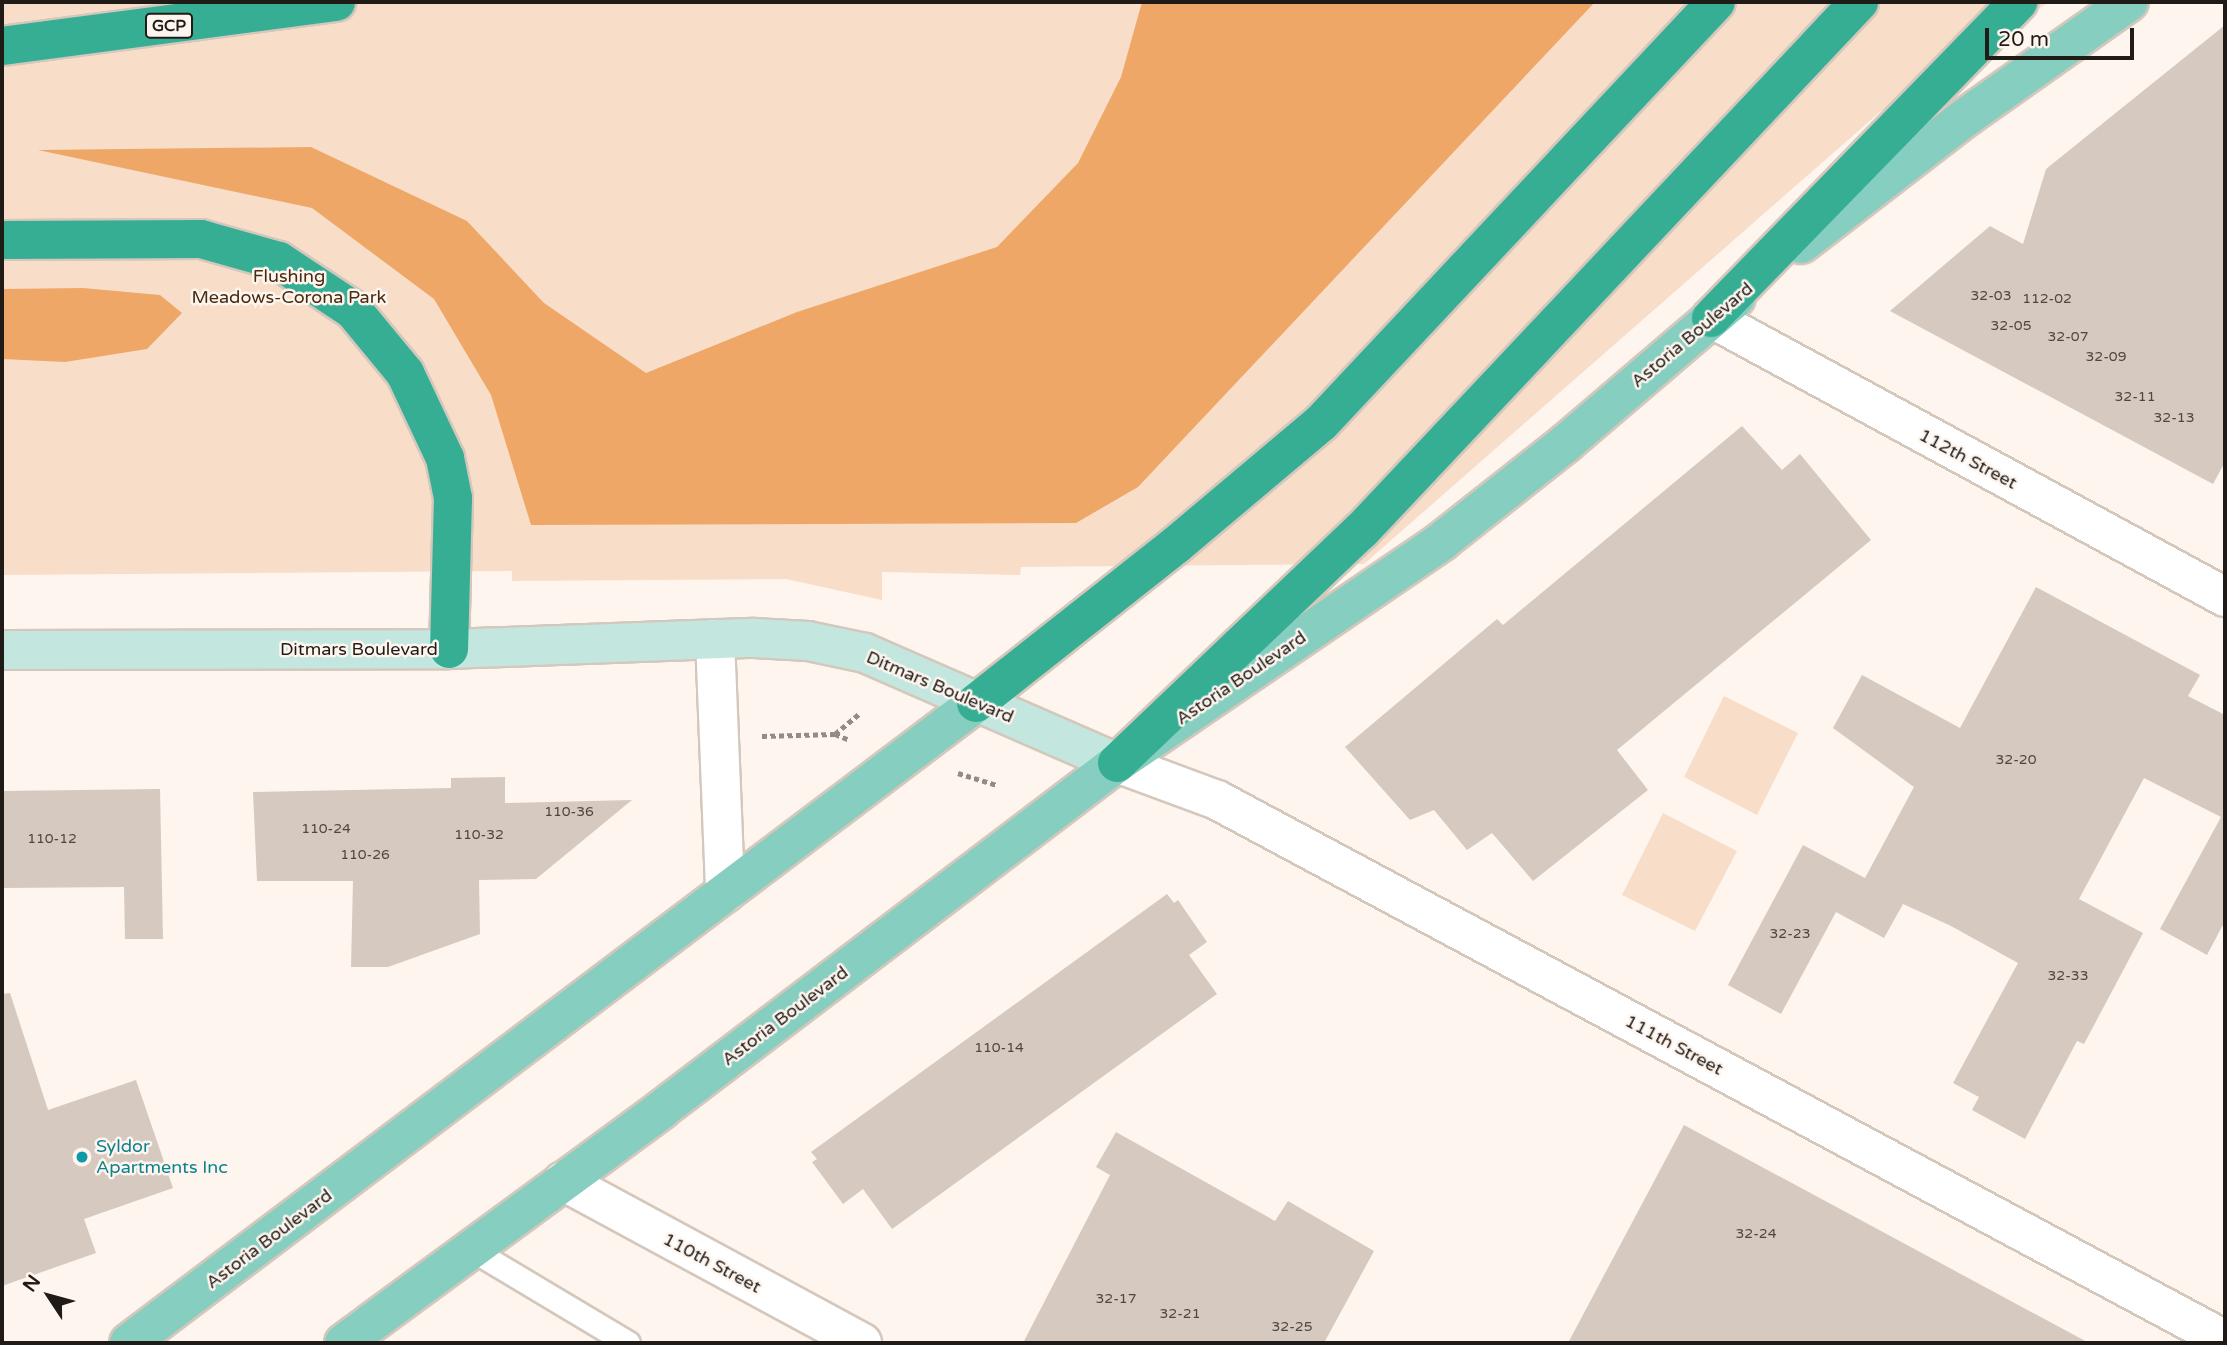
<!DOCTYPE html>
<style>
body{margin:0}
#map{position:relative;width:2227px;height:1345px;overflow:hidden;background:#fef5ef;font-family:"Varela Round",sans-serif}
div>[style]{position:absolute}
.green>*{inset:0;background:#f8dec9}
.forest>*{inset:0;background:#efa768}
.building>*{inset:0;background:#d6c9bf}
.path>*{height:4.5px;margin-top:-2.25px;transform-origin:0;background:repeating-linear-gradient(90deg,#928b86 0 5px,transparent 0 8.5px)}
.roads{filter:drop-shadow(2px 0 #d4c7bc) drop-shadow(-2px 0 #d4c7bc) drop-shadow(0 2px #d4c7bc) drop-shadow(0 -2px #d4c7bc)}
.lane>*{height:23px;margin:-11.5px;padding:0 11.5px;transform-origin:11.5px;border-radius:11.5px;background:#fff}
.street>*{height:38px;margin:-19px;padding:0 19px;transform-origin:19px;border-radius:19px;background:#fff}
.secondary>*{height:38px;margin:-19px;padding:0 19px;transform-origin:19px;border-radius:19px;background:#c3e7df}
.primary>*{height:38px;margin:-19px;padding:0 19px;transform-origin:19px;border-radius:19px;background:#86cebf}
.highway>*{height:38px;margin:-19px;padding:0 19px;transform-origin:19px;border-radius:19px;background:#36ae94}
.dots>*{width:19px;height:19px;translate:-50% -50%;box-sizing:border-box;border:4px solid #fef5ef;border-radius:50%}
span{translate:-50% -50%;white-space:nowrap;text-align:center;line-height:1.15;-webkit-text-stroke:5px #fef5ef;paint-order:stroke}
.number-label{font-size:14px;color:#4e4641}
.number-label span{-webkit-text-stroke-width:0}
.shield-label span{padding:2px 5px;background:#fef5ef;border:2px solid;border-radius:5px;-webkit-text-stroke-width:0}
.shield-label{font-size:16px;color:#201b17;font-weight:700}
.park-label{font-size:18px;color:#472a0f}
.street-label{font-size:18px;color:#201b17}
.culture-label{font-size:18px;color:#0d838f}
.left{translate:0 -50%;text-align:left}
.frame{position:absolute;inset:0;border:4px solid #201b17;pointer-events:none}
.north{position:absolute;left:14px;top:1261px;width:70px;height:70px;-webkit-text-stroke:5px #fef5ef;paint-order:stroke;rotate:306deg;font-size:19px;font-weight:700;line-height:28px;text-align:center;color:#201b17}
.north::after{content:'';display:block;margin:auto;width:24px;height:32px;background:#201b17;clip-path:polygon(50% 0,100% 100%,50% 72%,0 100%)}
.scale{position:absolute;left:1985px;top:28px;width:149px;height:32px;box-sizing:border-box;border:4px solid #201b17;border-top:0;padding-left:9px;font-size:21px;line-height:24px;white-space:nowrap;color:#201b17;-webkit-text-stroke:5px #fef5ef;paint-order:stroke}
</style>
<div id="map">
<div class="green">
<i style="clip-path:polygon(2px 2px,2049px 2px,1880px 112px,1364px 564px,1021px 567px,1020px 575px,882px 572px,882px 600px,786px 579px,512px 581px,512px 571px,2px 575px)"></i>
<i style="clip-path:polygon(1724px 696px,1798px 733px,1757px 815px,1684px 777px)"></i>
<i style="clip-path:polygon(1663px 813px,1737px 851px,1695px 931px,1622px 895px)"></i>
</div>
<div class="forest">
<i style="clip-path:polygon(1142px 2px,1595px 2px,1138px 487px,1076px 523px,531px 525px,491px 395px,434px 299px,312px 208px,38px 150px,311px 147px,467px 221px,544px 303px,646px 373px,797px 312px,997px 247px,1078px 163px,1121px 77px)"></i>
<i style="clip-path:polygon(83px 288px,160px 295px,182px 313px,147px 349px,65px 362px,2px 359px,2px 289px)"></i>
</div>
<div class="building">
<i style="clip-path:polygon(2225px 25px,2225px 462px,2213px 484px,1890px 311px,1990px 226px,2023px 244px,2046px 169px)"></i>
<i style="clip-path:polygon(1742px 426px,1782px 470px,1800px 454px,1871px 540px,1617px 750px,1648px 790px,1533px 881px,1492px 833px,1467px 850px,1434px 810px,1410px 820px,1345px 747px,1497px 619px,1503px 625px)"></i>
<i style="clip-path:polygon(2036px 587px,2200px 675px,2188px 696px,2225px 715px,2225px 921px,2207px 955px,2160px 929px,2221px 817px,2144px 778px,2079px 899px,2143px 933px,2084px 1044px,2077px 1041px,2025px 1139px,1972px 1110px,1979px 1097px,1953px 1083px,2018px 963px,1951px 926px,1903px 904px,1884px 938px,1836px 912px,1781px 1014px,1728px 985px,1803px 845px,1865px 878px,1914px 787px,1833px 728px,1862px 675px,1960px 728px)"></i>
<i style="clip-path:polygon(505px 777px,505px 803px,632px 800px,536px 879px,479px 880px,480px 934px,388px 967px,351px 967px,353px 881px,257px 881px,253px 792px,451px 788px,451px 778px)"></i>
<i style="clip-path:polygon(160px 789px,163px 939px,125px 939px,124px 887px,2px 888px,2px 791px)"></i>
<i style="clip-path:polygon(1167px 894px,1174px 903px,1178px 900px,1207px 942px,1189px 955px,1217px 994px,892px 1229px,863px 1189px,843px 1204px,812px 1162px,817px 1159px,811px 1152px)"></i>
<i style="clip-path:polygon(10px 993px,48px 1110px,136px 1080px,173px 1188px,84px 1219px,96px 1253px,2px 1286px,2px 994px)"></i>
<i style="clip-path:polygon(1684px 1125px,2089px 1343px,1568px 1343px)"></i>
<i style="clip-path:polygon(1116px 1132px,1275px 1221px,1288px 1201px,1374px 1251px,1324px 1343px,1023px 1343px,1110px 1175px,1096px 1167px)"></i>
</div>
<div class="path">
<i style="left:835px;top:734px;width:31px;rotate:-40deg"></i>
<i style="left:762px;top:736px;width:73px;rotate:-1.6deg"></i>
<i style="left:835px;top:734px;width:16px;rotate:22deg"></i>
<i style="left:958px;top:773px;width:41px;rotate:17.1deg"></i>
</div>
<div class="roads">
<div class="lane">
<i style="left:471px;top:1249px;width:183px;rotate:30.9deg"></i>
</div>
<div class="street">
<i style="left:1711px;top:318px;width:585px;rotate:28.49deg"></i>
<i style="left:715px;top:639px;width:254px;rotate:87.7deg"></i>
<i style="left:1117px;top:763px;width:107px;rotate:20.3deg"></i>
<i style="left:1217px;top:800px;width:1144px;rotate:28.18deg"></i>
<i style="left:563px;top:1181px;width:340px;rotate:28.4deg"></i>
</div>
<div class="secondary">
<i style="left:2px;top:650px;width:447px;rotate:-0.1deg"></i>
<i style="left:449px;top:649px;width:305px;rotate:-2.1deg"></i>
<i style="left:754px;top:638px;width:54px;rotate:3.2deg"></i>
<i style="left:808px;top:641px;width:58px;rotate:11.9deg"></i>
<i style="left:865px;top:653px;width:275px;rotate:23.6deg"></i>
</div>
<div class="primary">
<i style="left:1801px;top:244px;width:208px;rotate:-37.6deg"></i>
<i style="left:1966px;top:117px;width:199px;rotate:-35.2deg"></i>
<i style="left:129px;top:1343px;width:1062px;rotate:-37.07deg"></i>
<i style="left:344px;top:1343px;width:395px;rotate:-36.3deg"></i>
<i style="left:662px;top:1109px;width:572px;rotate:-37.25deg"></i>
<i style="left:1117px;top:763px;width:394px;rotate:-34.3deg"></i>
<i style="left:1442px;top:541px;width:158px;rotate:-38.3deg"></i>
<i style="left:1566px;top:443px;width:223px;rotate:-40.5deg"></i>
</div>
<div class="highway">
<i style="left:2px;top:46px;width:337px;rotate:-7.5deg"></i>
<i style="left:2px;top:240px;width:199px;rotate:-0.3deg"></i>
<i style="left:201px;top:239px;width:81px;rotate:15.8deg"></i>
<i style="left:279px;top:261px;width:89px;rotate:33.5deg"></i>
<i style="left:353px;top:310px;width:82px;rotate:50.5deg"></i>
<i style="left:405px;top:373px;width:94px;rotate:64.8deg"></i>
<i style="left:445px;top:458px;width:41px;rotate:78.7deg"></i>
<i style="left:453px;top:498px;width:151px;rotate:91.5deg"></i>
<i style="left:1711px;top:318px;width:441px;rotate:-45.8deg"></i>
<i style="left:976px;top:703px;width:255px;rotate:-38.3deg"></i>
<i style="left:1176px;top:545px;width:189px;rotate:-40.1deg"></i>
<i style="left:1321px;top:423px;width:577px;rotate:-46.82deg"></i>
<i style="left:1117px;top:763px;width:337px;rotate:-43.6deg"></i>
<i style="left:1361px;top:531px;width:727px;rotate:-46.73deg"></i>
</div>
</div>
<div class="dots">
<i style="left:82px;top:1157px;background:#0f9aa8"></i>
</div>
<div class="number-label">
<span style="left:1991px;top:296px">32-03</span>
<span style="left:2047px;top:299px">112-02</span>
<span style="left:2011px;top:326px">32-05</span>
<span style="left:2068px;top:337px">32-07</span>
<span style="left:2106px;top:357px">32-09</span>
<span style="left:2135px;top:397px">32-11</span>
<span style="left:2174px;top:418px">32-13</span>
<span style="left:2016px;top:760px">32-20</span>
<span style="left:569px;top:812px">110-36</span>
<span style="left:326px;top:829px">110-24</span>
<span style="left:479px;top:835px">110-32</span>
<span style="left:52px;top:839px">110-12</span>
<span style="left:365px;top:855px">110-26</span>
<span style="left:1790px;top:934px">32-23</span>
<span style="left:2068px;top:976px">32-33</span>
<span style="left:999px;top:1048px">110-14</span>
<span style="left:1756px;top:1234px">32-24</span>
<span style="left:1116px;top:1299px">32-17</span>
<span style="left:1180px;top:1314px">32-21</span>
<span style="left:1292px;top:1327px">32-25</span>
</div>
<div class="shield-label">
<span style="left:169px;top:26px">GCP</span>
</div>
<div class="park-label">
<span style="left:289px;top:287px">Flushing<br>Meadows-Corona Park</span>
</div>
<div class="street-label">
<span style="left:1692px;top:335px;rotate:-40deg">Astoria Boulevard</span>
<span style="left:1968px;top:459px;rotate:28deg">112th Street</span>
<span style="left:359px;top:649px">Ditmars Boulevard</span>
<span style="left:1241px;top:678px;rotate:-34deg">Astoria Boulevard</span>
<span style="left:940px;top:687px;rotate:23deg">Ditmars Boulevard</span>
<span style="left:785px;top:1016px;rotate:-37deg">Astoria Boulevard</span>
<span style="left:1674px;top:1045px;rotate:28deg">111th Street</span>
<span style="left:269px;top:1239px;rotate:-37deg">Astoria Boulevard</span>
<span style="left:712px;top:1263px;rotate:28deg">110th Street</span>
</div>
<div class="culture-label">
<span class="left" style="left:96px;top:1157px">Syldor<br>Apartments Inc</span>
</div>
<div class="frame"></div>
<div class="north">N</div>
<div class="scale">20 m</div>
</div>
